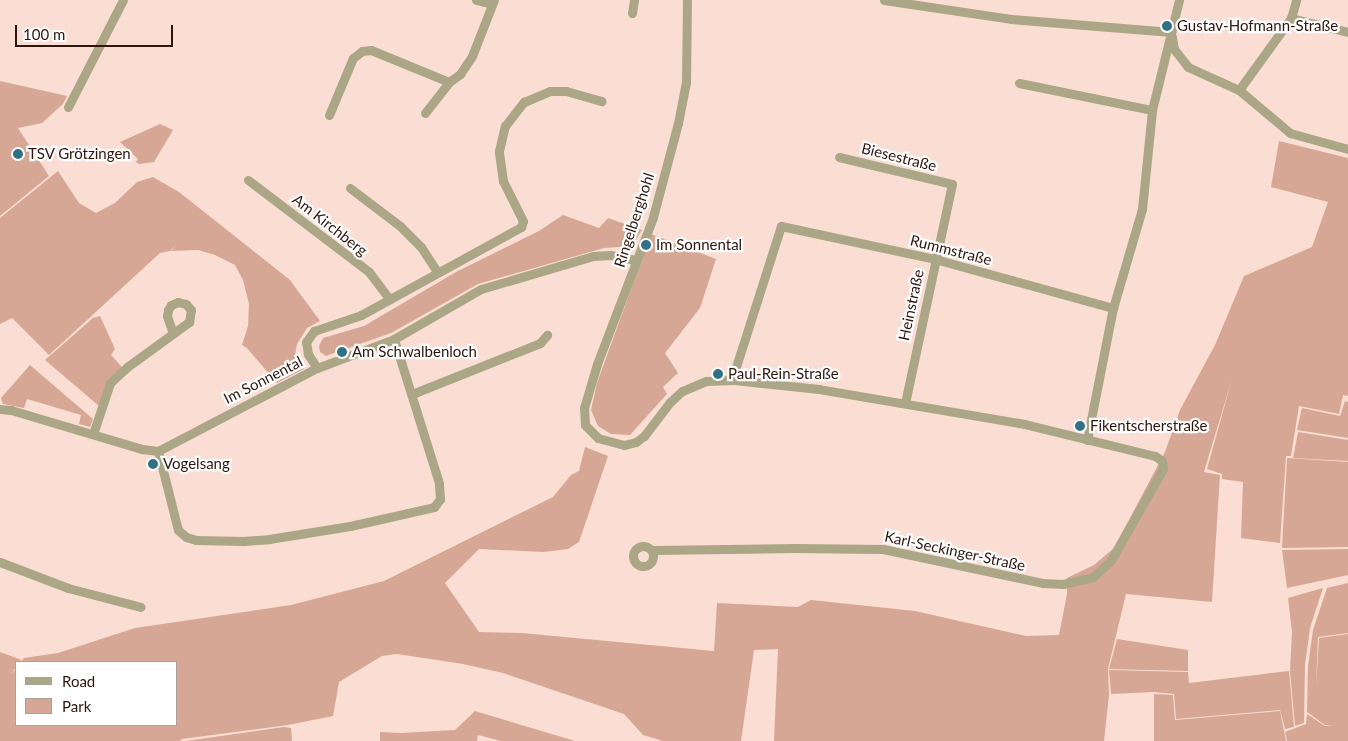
<!DOCTYPE html>
<meta charset="utf-8">
<style>
body{margin:0}
#map{position:relative;width:1348px;height:741px;overflow:hidden;background:#faddd3;font-family:Lato,sans-serif}
div>[style]{position:absolute}
.green>*{inset:0;background:#d7a795}
.street>*{height:9px;margin:-4.5px;padding:0 4.5px;transform-origin:4.5px;border-radius:4.5px;background:#aaa686}
.street>.ring{margin:-4.5px;padding:0;box-sizing:content-box;background:none;border:9px solid #aaa686;border-radius:50%}
.dots>*{width:14px;height:14px;translate:-50% -50%;box-sizing:border-box;border:2px solid #fff;border-radius:50%}
span{translate:-50% -50%;white-space:nowrap;text-align:center;line-height:1.15;-webkit-text-stroke:4.5px #fff;paint-order:stroke}
.poi-label{font-size:15px;color:#2e160c}
.left{translate:0 -50%;text-align:left}
.street-label{font-size:15px;color:#2e160c}
.legend{position:absolute;left:15px;top:661px;width:162px;height:65px;box-sizing:border-box;background:#fff;border:1px solid #aba29e;margin:0;padding:6px 9px;list-style:none;font-size:15px;color:#2e160c}
.legend li{display:flex;align-items:center;gap:10px;height:25px}
.legend b{width:25px;border:1px solid #aba29e}
.scale{position:absolute;left:15px;top:25px;width:158px;height:22px;box-sizing:border-box;border:2px solid #2e160c;border-top:0;padding-left:6px;font-size:15px;line-height:18px;white-space:nowrap;color:#2e160c;-webkit-text-stroke:4px #fff;paint-order:stroke}
</style>
<div id="map">
<div class="green">
<i style="clip-path:polygon(0 81px,67px 96px,63px 104px,42px 123px,18px 128px,49px 176px,0 216px)"></i>
<i style="clip-path:polygon(160px 124px,173px 130px,154px 162px,139px 164px,136px 162px,138px 159px,120px 142px)"></i>
<i style="clip-path:polygon(1279px 141px,1348px 158px,1348px 396px,1343px 395px,1339px 414px,1299px 406px,1291px 456px,1286px 456px,1280px 543px,1241px 538px,1243px 482px,1222px 479px,1222px 474px,1207px 469px,1232px 379px,1204px 472px,1220px 475px,1212px 602px,1126px 594px,1108px 669px,1109px 695px,1104px 741px,774px 741px,778px 649px,754px 650px,741px 741px,663px 741px,643px 735px,624px 714px,503px 673px,463px 664px,397px 654px,382px 656px,339px 682px,333px 716px,288px 725px,182px 739px,180px 741px,0 741px,0 652px,22px 660px,16px 662px,16px 667px,11px 674px,16px 669px,16px 725px,176px 725px,176px 662px,21px 662px,24px 658px,58px 653px,135px 628px,291px 605px,384px 581px,553px 497px,571px 475px,579px 471px,585px 447px,608px 456px,579px 542px,568px 549px,543px 552px,479px 549px,445px 583px,479px 632px,522px 633px,714px 651px,717px 603px,798px 607px,811px 600px,915px 611px,1026px 636px,1059px 635px,1067px 594px,1067px 578px,1094px 565px,1114px 548px,1165px 452px,1180px 410px,1215px 345px,1244px 276px,1312px 247px,1328px 202px,1271px 187px)"></i>
<i style="clip-path:polygon(58px 171px,79px 203px,96px 213px,115px 203px,137px 182px,153px 177px,179px 192px,290px 280px,320px 321px,307px 328px,297px 344px,295px 356px,304px 369px,277px 383px,247px 348px,242px 345px,248px 326px,249px 304px,243px 280px,235px 265px,215px 255px,198px 250px,171px 251px,177px 244px,170px 251px,160px 253px,49px 355px,12px 318px,0 324px,0 218px)"></i>
<i style="clip-path:polygon(563px 215px,599px 228px,608px 218px,642px 230px,632px 246px,604px 248px,478px 284px,391px 333px,326px 356px,320px 352px,319px 346px,323px 338px,364px 326px,456px 272px,539px 231px)"></i>
<i style="clip-path:polygon(651px 234px,716px 259px,700px 308px,665px 353px,678px 373px,663px 387px,667px 394px,630px 435px,611px 434px,598px 426px,591px 410px,597px 383px)"></i>
<i style="clip-path:polygon(100px 316px,115px 349px,111px 355px,122px 367px,99px 406px,45px 360px,93px 318px)"></i>
<i style="clip-path:polygon(30px 365px,93px 419px,90px 427px,79px 424px,81px 415px,27px 399px,24px 408px,3px 404px,1px 398px)"></i>
<i style="clip-path:polygon(1345px 401px,1348px 402px,1348px 438px,1297px 430px,1302px 408px,1340px 416px)"></i>
<i style="clip-path:polygon(1298px 432px,1348px 440px,1348px 461px,1293px 458px)"></i>
<i style="clip-path:polygon(1287px 458px,1348px 462px,1348px 547px,1282px 548px)"></i>
<i style="clip-path:polygon(1348px 549px,1348px 575px,1287px 588px,1282px 550px)"></i>
<i style="clip-path:polygon(1348px 583px,1348px 633px,1318px 637px,1316px 688px,1319px 638px,1348px 634px,1348px 741px,1287px 741px,1285px 732px,1306px 724px,1307px 714px,1325px 726px,1333px 725px,1325px 725px,1307px 712px,1308px 666px,1313px 630px,1327px 588px)"></i>
<i style="clip-path:polygon(1323px 588px,1310px 628px,1305px 665px,1304px 723px,1295px 726px,1290px 672px,1292px 632px,1288px 598px)"></i>
<i style="clip-path:polygon(1117px 639px,1188px 650px,1188px 671px,1109px 669px)"></i>
<i style="clip-path:polygon(1109px 670px,1188px 672px,1189px 683px,1289px 671px,1294px 727px,1285px 729px,1280px 710px,1176px 719px,1174px 694px,1154px 692px,1111px 694px)"></i>
<i style="clip-path:polygon(1154px 694px,1173px 695px,1175px 720px,1280px 711px,1286px 741px,1154px 741px)"></i>
<i style="clip-path:polygon(475px 711px,575px 741px,501px 741px,478px 735px,477px 741px,380px 741px,380px 732px,401px 733px,455px 730px)"></i>
<i style="clip-path:polygon(284px 727px,291px 728px,292px 741px,186px 741px)"></i>
</div>
<div class="street">
<i style="left:476px;top:0;width:16px;rotate:14deg"></i>
<i style="left:884px;top:0;width:128px;rotate:8.5deg"></i>
<i style="left:1011px;top:19px;width:161px;rotate:4.6deg"></i>
<i style="left:632px;top:13px;width:13px;rotate:-81deg"></i>
<i style="left:1291px;top:18px;width:59px;rotate:13.8deg"></i>
<i style="left:1172px;top:37px;width:12px;rotate:81deg"></i>
<i style="left:1174px;top:49px;width:23px;rotate:52deg"></i>
<i style="left:1188px;top:67px;width:56px;rotate:24.3deg"></i>
<i style="left:1239px;top:90px;width:67px;rotate:40.1deg"></i>
<i style="left:1290px;top:133px;width:60px;rotate:15.4deg"></i>
<i style="left:1019px;top:83px;width:136px;rotate:11.5deg"></i>
<i style="left:1239px;top:90px;width:89px;rotate:-54.2deg"></i>
<i style="left:1291px;top:18px;width:19px;rotate:-74deg"></i>
<i style="left:68px;top:107px;width:120px;rotate:-62.8deg"></i>
<i style="left:425px;top:113px;width:39px;rotate:-52deg"></i>
<i style="left:449px;top:82px;width:14px;rotate:-36deg"></i>
<i style="left:460px;top:74px;width:22px;rotate:-56deg"></i>
<i style="left:472px;top:56px;width:60px;rotate:-68.6deg"></i>
<i style="left:329px;top:115px;width:62px;rotate:-67.2deg"></i>
<i style="left:353px;top:58px;width:11px;rotate:-38deg"></i>
<i style="left:362px;top:51px;width:9px;rotate:-6deg"></i>
<i style="left:371px;top:50px;width:84px;rotate:22.3deg"></i>
<i style="left:839px;top:157px;width:116px;rotate:13.4deg"></i>
<i style="left:952px;top:184px;width:224px;rotate:102.1deg"></i>
<i style="left:248px;top:180px;width:152px;rotate:37.2deg"></i>
<i style="left:369px;top:272px;width:34px;rotate:53deg"></i>
<i style="left:350px;top:188px;width:63px;rotate:37.2deg"></i>
<i style="left:400px;top:226px;width:30px;rotate:45deg"></i>
<i style="left:421px;top:247px;width:30px;rotate:57deg"></i>
<i style="left:317px;top:368px;width:17px;rotate:-123deg"></i>
<i style="left:308px;top:354px;width:12px;rotate:-99deg"></i>
<i style="left:306px;top:342px;width:14px;rotate:-54deg"></i>
<i style="left:314px;top:331px;width:50px;rotate:-18.8deg"></i>
<i style="left:361px;top:315px;width:183px;rotate:-28.8deg"></i>
<i style="left:521px;top:227px;width:6px;rotate:-72deg"></i>
<i style="left:523px;top:221px;width:45px;rotate:-116.6deg"></i>
<i style="left:503px;top:181px;width:30px;rotate:-98deg"></i>
<i style="left:499px;top:151px;width:26px;rotate:-77deg"></i>
<i style="left:505px;top:126px;width:31px;rotate:-52deg"></i>
<i style="left:524px;top:102px;width:28px;rotate:-23deg"></i>
<i style="left:550px;top:91px;width:16px"></i>
<i style="left:566px;top:91px;width:37px;rotate:16deg"></i>
<i style="left:734px;top:380px;width:10px;rotate:-84deg"></i>
<i style="left:735px;top:370px;width:151px;rotate:-72.3deg"></i>
<i style="left:781px;top:226px;width:157px;rotate:12.1deg"></i>
<i style="left:935px;top:259px;width:185px;rotate:15.4deg"></i>
<i style="left:412px;top:394px;width:138px;rotate:-21.7deg"></i>
<i style="left:540px;top:343px;width:11px;rotate:-49deg"></i>
<i style="left:0;top:409px;width:11px;rotate:5deg"></i>
<i style="left:11px;top:410px;width:137px;rotate:16.6deg"></i>
<i style="left:142px;top:449px;width:16px;rotate:7deg"></i>
<i style="left:93px;top:434px;width:54px;rotate:-71.6deg"></i>
<i style="left:110px;top:383px;width:23px;rotate:-43deg"></i>
<i style="left:127px;top:367px;width:77px;rotate:-36deg"></i>
<i style="left:189px;top:322px;width:12px;rotate:-81deg"></i>
<i style="left:191px;top:310px;width:8px;rotate:-130deg"></i>
<i style="left:186px;top:304px;width:8px;rotate:-166deg"></i>
<i style="left:178px;top:302px;width:8px;rotate:157deg"></i>
<i style="left:171px;top:305px;width:6px;rotate:121deg"></i>
<i style="left:168px;top:310px;width:6px;rotate:99deg"></i>
<i style="left:167px;top:316px;width:18px;rotate:71deg"></i>
<i style="left:1087px;top:440px;width:135px;rotate:-78.9deg"></i>
<i style="left:1113px;top:308px;width:103px;rotate:-73.7deg"></i>
<i style="left:1142px;top:209px;width:100px;rotate:-84.2deg"></i>
<i style="left:1152px;top:110px;width:113px;rotate:-76.2deg"></i>
<i style="left:158px;top:451px;width:81px;rotate:75.8deg"></i>
<i style="left:178px;top:530px;width:11px;rotate:41deg"></i>
<i style="left:186px;top:537px;width:10px;rotate:17deg"></i>
<i style="left:196px;top:540px;width:47px;rotate:1.2deg"></i>
<i style="left:243px;top:541px;width:26px;rotate:-4deg"></i>
<i style="left:269px;top:539px;width:82px;rotate:-9.1deg"></i>
<i style="left:350px;top:526px;width:86px;rotate:-12.7deg"></i>
<i style="left:434px;top:507px;width:10px;rotate:-53deg"></i>
<i style="left:440px;top:499px;width:16px;rotate:-94deg"></i>
<i style="left:439px;top:483px;width:151px;rotate:-107.4deg"></i>
<i style="left:158px;top:451px;width:179px;rotate:-27.6deg"></i>
<i style="left:317px;top:368px;width:82px;rotate:-20.6deg"></i>
<i style="left:394px;top:339px;width:100px;rotate:-29.9deg"></i>
<i style="left:481px;top:289px;width:117px;rotate:-16.4deg"></i>
<i style="left:593px;top:256px;width:17px;rotate:-3deg"></i>
<i style="left:610px;top:255px;width:26px;rotate:11deg"></i>
<i class="ring" style="left:633px;top:546px;width:11px;height:11px"></i>
<i style="left:652px;top:550px;width:142px;rotate:-0.8deg"></i>
<i style="left:794px;top:548px;width:89px;rotate:0.6deg"></i>
<i style="left:883px;top:549px;width:164px;rotate:12deg"></i>
<i style="left:1043px;top:583px;width:20px;rotate:3deg"></i>
<i style="left:1063px;top:584px;width:31px;rotate:-13deg"></i>
<i style="left:1093px;top:577px;width:25px;rotate:-43deg"></i>
<i style="left:1111px;top:560px;width:105px;rotate:-60.3deg"></i>
<i style="left:1163px;top:469px;width:8px;rotate:-97deg"></i>
<i style="left:1162px;top:461px;width:9px;rotate:-144deg"></i>
<i style="left:1155px;top:456px;width:134px;rotate:-166.2deg"></i>
<i style="left:1025px;top:424px;width:209px;rotate:-170.4deg"></i>
<i style="left:819px;top:389px;width:85px;rotate:-174deg"></i>
<i style="left:734px;top:380px;width:28px;rotate:178deg"></i>
<i style="left:706px;top:381px;width:26px;rotate:157deg"></i>
<i style="left:682px;top:391px;width:16px;rotate:137deg"></i>
<i style="left:670px;top:402px;width:43px;rotate:127.4deg"></i>
<i style="left:644px;top:436px;width:10px;rotate:143deg"></i>
<i style="left:636px;top:442px;width:12px;rotate:166deg"></i>
<i style="left:624px;top:445px;width:27px;rotate:-165deg"></i>
<i style="left:598px;top:438px;width:18px;rotate:-135deg"></i>
<i style="left:585px;top:425px;width:17px;rotate:-93deg"></i>
<i style="left:584px;top:408px;width:46px;rotate:-73.5deg"></i>
<i style="left:597px;top:364px;width:157px;rotate:-69.1deg"></i>
<i style="left:653px;top:217px;width:97px;rotate:-75.1deg"></i>
<i style="left:678px;top:123px;width:42px;rotate:-79deg"></i>
<i style="left:686px;top:82px;width:82px;rotate:-89.3deg"></i>
<i style="left:0;top:562px;width:73px;rotate:20.9deg"></i>
<i style="left:68px;top:588px;width:75px;rotate:14.6deg"></i>
</div>
<div class="dots">
<i style="left:1167px;top:26px;background:#317185"></i>
<i style="left:18px;top:154px;background:#317185"></i>
<i style="left:646px;top:245px;background:#317185"></i>
<i style="left:342px;top:352px;background:#317185"></i>
<i style="left:718px;top:374px;background:#317185"></i>
<i style="left:1080px;top:426px;background:#317185"></i>
<i style="left:153px;top:464px;background:#317185"></i>
</div>
<div class="poi-label">
<span class="left" style="left:1177px;top:26px">Gustav-Hofmann-Straße</span>
<span class="left" style="left:28px;top:154px">TSV Grötzingen</span>
<span class="left" style="left:656px;top:245px">Im Sonnental</span>
<span class="left" style="left:352px;top:352px">Am Schwalbenloch</span>
<span class="left" style="left:728px;top:374px">Paul-Rein-Straße</span>
<span class="left" style="left:1090px;top:426px">Fikentscherstraße</span>
<span class="left" style="left:163px;top:464px">Vogelsang</span>
</div>
<div class="street-label">
<span style="left:899px;top:157px;rotate:14deg">Biesestraße</span>
<span style="left:634px;top:220px;rotate:-72deg">Ringelberghohl</span>
<span style="left:330px;top:225px;rotate:38deg">Am Kirchberg</span>
<span style="left:951px;top:250px;rotate:14deg">Rummstraße</span>
<span style="left:911px;top:305px;rotate:-78deg">Heinstraße</span>
<span style="left:263px;top:380px;rotate:-27deg">Im Sonnental</span>
<span style="left:955px;top:551px;rotate:12deg">Karl-Seckinger-Straße</span>
</div>
<ul class="legend">
<li><b style="height:6px;background:#aaa686"></b>Road</li>
<li><b style="height:14px;background:#d7a795"></b>Park</li>
</ul>
<div class="scale">100 m</div>
</div>
